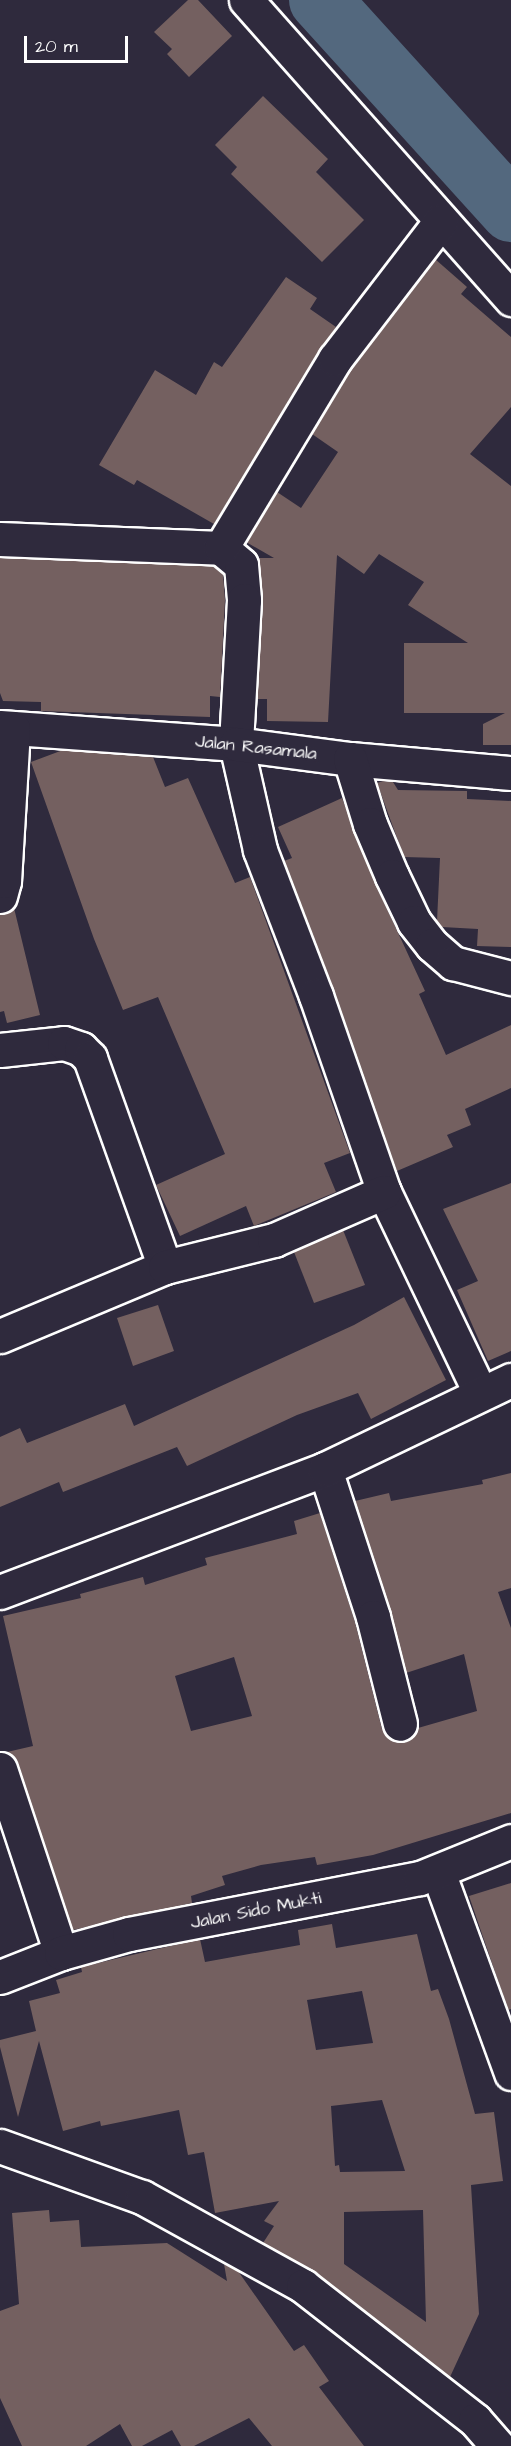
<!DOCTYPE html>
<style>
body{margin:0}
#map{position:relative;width:511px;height:2446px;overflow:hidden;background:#2f2a3d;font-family:"Architects Daughter",sans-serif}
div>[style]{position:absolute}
.river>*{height:62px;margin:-31px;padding:0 31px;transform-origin:31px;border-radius:31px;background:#53687e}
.building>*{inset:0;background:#746060}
.roads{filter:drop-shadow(2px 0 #fff) drop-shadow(-2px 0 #fff) drop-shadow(0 2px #fff) drop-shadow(0 -2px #fff)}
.minor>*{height:33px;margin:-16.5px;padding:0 16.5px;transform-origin:16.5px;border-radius:16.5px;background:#2f2a3d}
span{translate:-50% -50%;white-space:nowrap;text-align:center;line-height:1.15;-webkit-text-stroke:4.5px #2f2a3d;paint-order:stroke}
.street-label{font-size:18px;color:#fff}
.scale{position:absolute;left:24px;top:36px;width:104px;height:27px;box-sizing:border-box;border:3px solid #fff;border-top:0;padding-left:8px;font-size:18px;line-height:21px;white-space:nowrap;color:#fff;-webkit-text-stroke:4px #2f2a3d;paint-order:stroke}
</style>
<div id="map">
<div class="river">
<i style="left:320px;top:0;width:285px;rotate:47.8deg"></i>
</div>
<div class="building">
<i style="clip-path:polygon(188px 0,198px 0,232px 36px,189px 77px,167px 54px,172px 49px,154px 32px)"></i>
<i style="clip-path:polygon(263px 96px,328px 159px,316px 172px,364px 220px,322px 262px,231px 174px,237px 167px,215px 145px)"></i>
<i style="clip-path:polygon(435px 259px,467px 287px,461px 294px,511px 337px,511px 407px,470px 454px,511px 486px,511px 745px,483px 745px,483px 724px,505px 713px,404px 713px,404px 643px,468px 643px,408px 605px,424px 582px,379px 554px,364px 574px,337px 555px,328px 722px,267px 721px,267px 699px,257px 699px,263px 601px,257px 558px,274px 558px,246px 542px,277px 492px,301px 508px,338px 452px,312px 434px,351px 370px)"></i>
<i style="clip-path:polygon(286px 277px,317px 298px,310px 309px,336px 327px,214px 524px,137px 480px,134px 485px,99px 465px,155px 370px,196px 395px,214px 362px,222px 367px)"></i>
<i style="clip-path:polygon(0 558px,214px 566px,223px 574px,225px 600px,220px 697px,210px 696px,210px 717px,41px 711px,41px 702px,3px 701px,0 693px)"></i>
<i style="clip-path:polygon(63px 750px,153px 757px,165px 787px,188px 778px,235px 883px,250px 877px,350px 1153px,324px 1163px,336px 1192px,254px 1226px,246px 1206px,180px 1236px,156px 1185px,225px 1154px,158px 997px,123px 1010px,94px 939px,31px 762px)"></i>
<i style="clip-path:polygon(383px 781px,393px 782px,398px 790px,467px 791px,467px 799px,511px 801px,511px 947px,477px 946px,478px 929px,442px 927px,437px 921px,440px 858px,404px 857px,377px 783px)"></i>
<i style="clip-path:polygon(342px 798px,375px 883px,425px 991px,419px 994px,446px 1055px,511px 1025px,511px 1088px,465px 1109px,471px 1125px,447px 1135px,453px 1147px,397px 1171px,284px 861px,292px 858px,278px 827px)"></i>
<i style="clip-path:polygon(14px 908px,40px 1015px,7px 1023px,4px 1011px,0 1012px,0 914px)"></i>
<i style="clip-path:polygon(511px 1183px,511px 1351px,488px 1361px,457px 1290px,478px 1281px,443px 1209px)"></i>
<i style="clip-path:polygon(343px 1230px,365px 1285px,314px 1303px,294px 1252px)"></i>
<i style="clip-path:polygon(404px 1297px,446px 1380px,371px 1419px,358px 1393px,297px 1415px,187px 1466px,177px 1447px,63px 1492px,59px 1482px,0 1507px,0 1437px,20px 1428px,27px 1443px,125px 1404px,134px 1426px,354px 1325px)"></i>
<i style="clip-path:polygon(158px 1305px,174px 1351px,133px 1366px,117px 1318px)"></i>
<i style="clip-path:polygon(evenodd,511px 1473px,511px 1588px,498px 1592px,511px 1628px,511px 1813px,373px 1855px,317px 1865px,315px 1857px,261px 1865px,222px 1876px,225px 1885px,191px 1896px,192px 1903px,73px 1930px,18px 1763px,7px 1752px,33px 1746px,3px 1616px,81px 1598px,80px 1594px,143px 1577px,145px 1585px,207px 1565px,205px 1558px,297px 1534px,294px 1521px,320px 1513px,355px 1622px,382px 1729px,394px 1742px,405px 1742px,418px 1728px,477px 1711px,464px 1654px,406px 1673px,355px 1501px,389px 1493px,391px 1501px,483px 1484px,482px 1480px,511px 1473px,234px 1657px,252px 1716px,191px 1731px,175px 1676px,234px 1657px)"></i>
<i style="clip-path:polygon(511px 1883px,511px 2009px,508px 2010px,469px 1896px)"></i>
<i style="clip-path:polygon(evenodd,332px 1924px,336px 1948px,417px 1934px,431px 1991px,438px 1989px,449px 2019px,475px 2114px,494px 2112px,503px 2181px,471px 2185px,479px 2314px,450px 2377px,314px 2271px,263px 2243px,274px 2226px,264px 2221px,279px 2201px,215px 2213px,204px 2152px,188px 2155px,179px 2110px,101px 2126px,100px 2121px,63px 2131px,39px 2041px,18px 2117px,0 2047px,0 2040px,36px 2031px,29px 2001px,60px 1993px,56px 1980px,82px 1972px,81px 1967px,200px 1939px,205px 1962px,300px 1945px,298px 1930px,332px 1924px,362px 1991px,373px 2043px,316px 2050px,307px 2000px,362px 1991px,332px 1924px,382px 2100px,405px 2171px,340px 2172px,339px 2165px,335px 2166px,331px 2106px,382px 2100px,332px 1924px,423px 2210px,426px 2322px,344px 2264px,344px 2212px,423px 2210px)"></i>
<i style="clip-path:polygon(49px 2210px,50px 2222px,79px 2220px,81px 2247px,167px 2243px,227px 2281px,224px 2264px,238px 2271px,294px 2351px,304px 2345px,329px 2381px,319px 2387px,364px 2446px,272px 2446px,249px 2418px,194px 2446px,181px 2446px,172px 2430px,142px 2446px,132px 2446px,120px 2424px,86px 2446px,22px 2446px,0 2398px,0 2311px,19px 2304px,12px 2213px)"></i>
</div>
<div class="roads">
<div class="minor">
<i style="left:246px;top:0;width:400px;rotate:48.4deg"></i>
<i style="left:0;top:539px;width:221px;rotate:2.3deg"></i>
<i style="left:221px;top:548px;width:26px;rotate:40deg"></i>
<i style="left:241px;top:565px;width:35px;rotate:85deg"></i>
<i style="left:244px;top:600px;width:144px;rotate:93.2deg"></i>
<i style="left:236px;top:744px;width:109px;rotate:77.2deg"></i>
<i style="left:260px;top:850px;width:156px;rotate:69deg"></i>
<i style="left:316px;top:996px;width:207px;rotate:70.9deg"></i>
<i style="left:384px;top:1192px;width:222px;rotate:64.4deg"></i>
<i style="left:221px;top:548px;width:221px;rotate:-58.9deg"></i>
<i style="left:335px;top:359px;width:174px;rotate:-52.5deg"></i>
<i style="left:0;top:727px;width:237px;rotate:4.1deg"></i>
<i style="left:236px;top:744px;width:115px;rotate:7.5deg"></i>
<i style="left:350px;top:759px;width:162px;rotate:5deg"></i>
<i style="left:350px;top:759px;width:68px;rotate:72.9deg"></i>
<i style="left:370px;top:824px;width:56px;rotate:67.1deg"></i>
<i style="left:392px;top:876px;width:51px;rotate:64.4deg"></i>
<i style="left:414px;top:922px;width:29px;rotate:52deg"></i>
<i style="left:432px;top:945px;width:28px;rotate:41deg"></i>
<i style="left:453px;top:963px;width:60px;rotate:14.5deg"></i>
<i style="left:0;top:896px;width:16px;rotate:-75deg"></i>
<i style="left:4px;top:881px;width:153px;rotate:-86.6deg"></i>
<i style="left:0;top:1050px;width:64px;rotate:-6.2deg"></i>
<i style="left:64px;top:1043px;width:18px;rotate:19deg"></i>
<i style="left:81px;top:1049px;width:13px;rotate:45deg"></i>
<i style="left:90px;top:1058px;width:222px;rotate:70.3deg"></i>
<i style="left:0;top:1336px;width:179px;rotate:-22.7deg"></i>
<i style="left:165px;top:1267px;width:112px;rotate:-13.9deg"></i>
<i style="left:274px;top:1240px;width:120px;rotate:-23.6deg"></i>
<i style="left:325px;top:1469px;width:156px;rotate:72deg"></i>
<i style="left:373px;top:1617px;width:110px;rotate:75.8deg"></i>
<i style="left:0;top:1592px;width:347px;rotate:-20.7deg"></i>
<i style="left:325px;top:1469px;width:206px;rotate:-25.6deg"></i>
<i style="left:0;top:1769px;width:194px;rotate:71.7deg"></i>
<i style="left:438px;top:1872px;width:214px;rotate:70deg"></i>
<i style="left:0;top:1977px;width:66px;rotate:-21.5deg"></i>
<i style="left:61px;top:1953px;width:71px;rotate:-15.6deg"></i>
<i style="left:129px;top:1934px;width:296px;rotate:-10.9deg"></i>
<i style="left:420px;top:1878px;width:98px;rotate:-22.1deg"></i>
<i style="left:0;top:2146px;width:151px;rotate:19.8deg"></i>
<i style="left:142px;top:2197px;width:184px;rotate:28.9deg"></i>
<i style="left:303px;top:2286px;width:218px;rotate:37.9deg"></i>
<i style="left:475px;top:2420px;width:35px;rotate:49deg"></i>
</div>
</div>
<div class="street-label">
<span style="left:256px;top:748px;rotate:6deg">Jalan Rasamala</span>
<span style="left:256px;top:1911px;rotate:-11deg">Jalan Sido Mukti</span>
</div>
<div class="scale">20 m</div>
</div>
